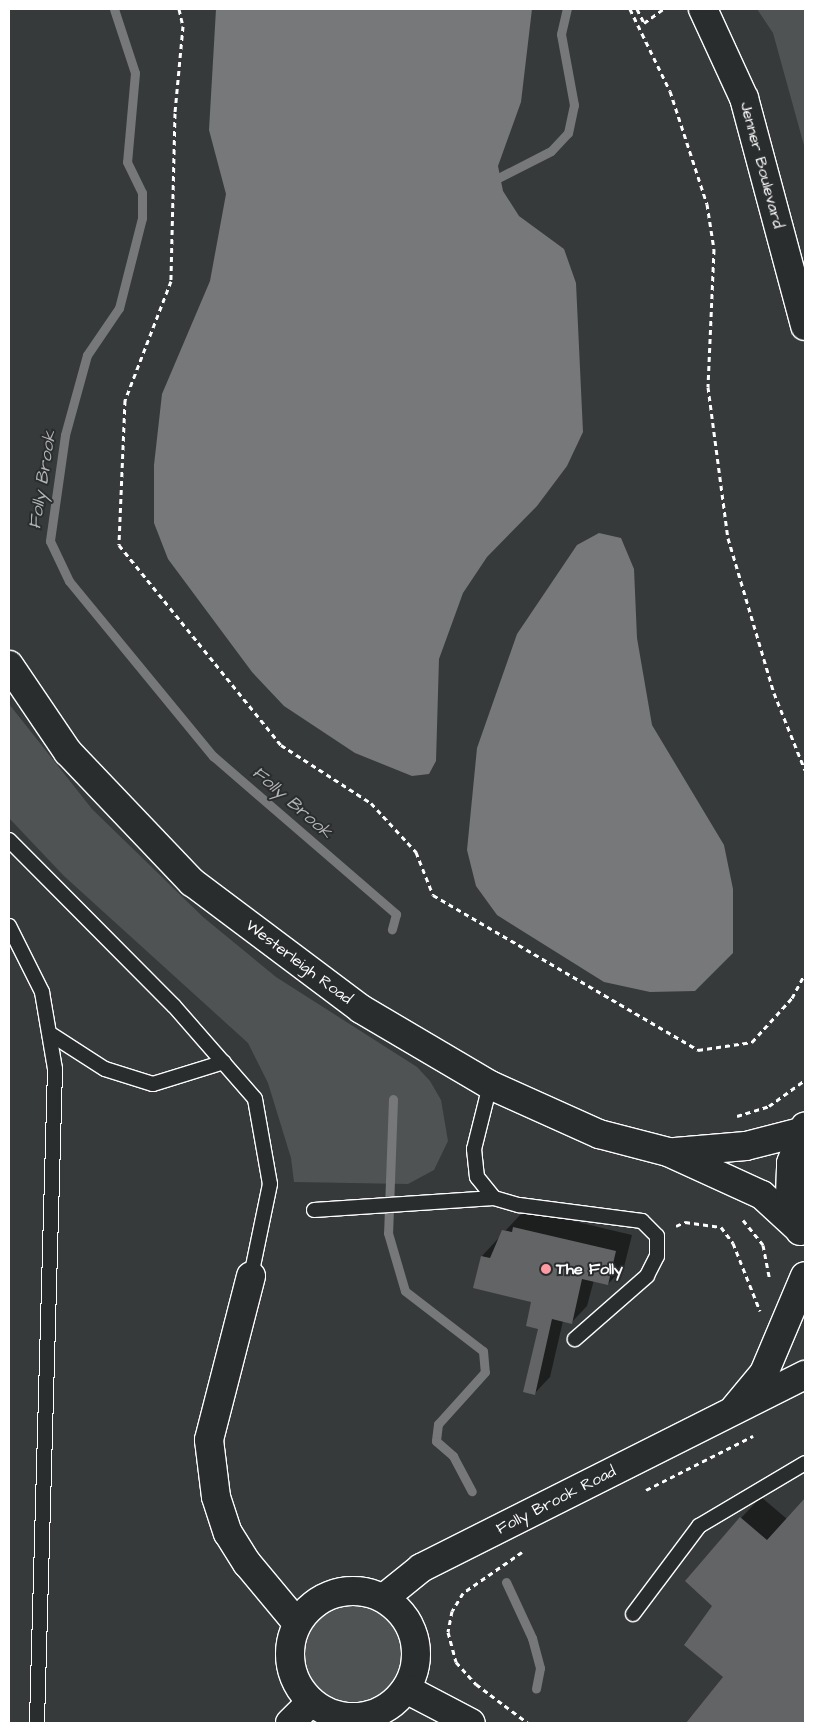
<!DOCTYPE html>
<style>
body{margin:0}
#map{position:relative;width:814px;height:1732px;overflow:hidden;background:#373a3b;font-family:"Architects Daughter",sans-serif}
div>[style]{position:absolute}
.green>*{inset:0;background:#505354}
.round{border-radius:50%}
.water>*{inset:0;background:#767879}
.shadow>*{inset:0;background:#0007}
.stream>*{height:9px;margin:-4.5px;padding:0 4.5px;transform-origin:4.5px;border-radius:4.5px;background:#767879}
.building>*{inset:0;background:#636465}
.path>*{height:3px;margin-top:-1.5px;transform-origin:0;background:repeating-linear-gradient(90deg,#fff 0 5px,transparent 0 9px)}
.roads{filter:drop-shadow(1px 0 #fff) drop-shadow(-1px 0 #fff) drop-shadow(0 1px #fff) drop-shadow(0 -1px #fff)}
.service>*{height:14px;margin:-7px;padding:0 7px;transform-origin:7px;border-radius:7px;background:#2a2d2e}
.minor>*{height:28px;margin:-14px;padding:0 14px;transform-origin:14px;border-radius:14px;background:#2a2d2e}
.minor>.ring{margin:-14px;padding:0;box-sizing:content-box;background:none;border:28px solid #2a2d2e;border-radius:50%}
.tertiary>*{height:28px;margin:-14px;padding:0 14px;transform-origin:14px;border-radius:14px;background:#2a2d2e}
.dots>*{width:14px;height:14px;translate:-50% -50%;box-sizing:border-box;border:2px solid #2a2d2e;border-radius:50%}
span{translate:-50% -50%;white-space:nowrap;text-align:center;line-height:1.15;-webkit-text-stroke:4px #2a2d2e;paint-order:stroke}
.street-label{font-size:16px;color:#fff}
.poi-label{font-size:16px;color:#fff;font-weight:700}
.left{translate:0 -50%;text-align:left}
.water-label{font-size:18px;color:#b4b5b5;font-style:italic}
.frame{position:absolute;inset:0;border:10px solid #fff;pointer-events:none}
</style>
<div id="map">
<div class="green">
<i style="clip-path:polygon(757px 9px,805px 9px,805px 149px,773px 33px)"></i>
<i style="clip-path:polygon(9px 704px,92px 809px,203px 917px,276px 977px,417px 1067px,430px 1081px,441px 1100px,448px 1141px,434px 1170px,408px 1184px,294px 1182px,291px 1158px,268px 1083px,248px 1043px,64px 876px,9px 818px)"></i>
<i class="round" style="left:305px;top:1606px;width:96px;height:96px"></i>
</div>
<div class="water">
<i style="clip-path:polygon(216px 9px,532px 9px,521px 102px,498px 166px,503px 191px,519px 216px,564px 249px,576px 283px,583px 432px,567px 466px,537px 506px,487px 557px,463px 593px,439px 659px,436px 761px,429px 774px,412px 776px,355px 753px,284px 706px,252px 672px,168px 559px,154px 523px,154px 465px,162px 394px,210px 281px,226px 194px,209px 130px)"></i>
<i style="clip-path:polygon(599px 533px,621px 538px,634px 569px,637px 638px,652px 725px,724px 845px,733px 889px,733px 953px,695px 991px,650px 992px,604px 982px,497px 915px,476px 886px,467px 850px,477px 748px,517px 634px,577px 545px)"></i>
</div>
<div class="shadow">
<i style="clip-path:polygon(531px 1211px,632px 1235px,624px 1267px,608px 1284px,594px 1280px,587px 1306px,571px 1323px,563px 1321px,550px 1377px,534px 1394px,539px 1328px,533px 1301px,482px 1256px,520px 1215px)"></i>
<i style="clip-path:polygon(761px 1497px,787px 1519px,805px 1500px,805px 1723px,688px 1723px,725px 1677px,713px 1606px,741px 1518px)"></i>
</div>
<div class="stream">
<i style="left:114px;top:9px;width:67px;rotate:71.8deg"></i>
<i style="left:135px;top:73px;width:89px;rotate:95.1deg"></i>
<i style="left:127px;top:162px;width:34px;rotate:64deg"></i>
<i style="left:142px;top:193px;width:25px;rotate:90deg"></i>
<i style="left:142px;top:218px;width:93px;rotate:104.3deg"></i>
<i style="left:119px;top:308px;width:57px;rotate:124.2deg"></i>
<i style="left:87px;top:355px;width:83px;rotate:105.4deg"></i>
<i style="left:65px;top:435px;width:107px;rotate:98.1deg"></i>
<i style="left:50px;top:541px;width:44px;rotate:64.6deg"></i>
<i style="left:69px;top:581px;width:227px;rotate:50.6deg"></i>
<i style="left:213px;top:756px;width:242px;rotate:40.8deg"></i>
<i style="left:396px;top:914px;width:16px;rotate:105deg"></i>
<i style="left:500px;top:177px;width:57px;rotate:-27deg"></i>
<i style="left:551px;top:151px;width:25px;rotate:-47deg"></i>
<i style="left:568px;top:133px;width:29px;rotate:-78deg"></i>
<i style="left:574px;top:105px;width:72px;rotate:-100.4deg"></i>
<i style="left:561px;top:34px;width:26px;rotate:-77deg"></i>
<i style="left:393px;top:1099px;width:134px;rotate:92.1deg"></i>
<i style="left:388px;top:1233px;width:60px;rotate:73.7deg"></i>
<i style="left:405px;top:1291px;width:98px;rotate:37.6deg"></i>
<i style="left:483px;top:1351px;width:21px;rotate:85deg"></i>
<i style="left:485px;top:1372px;width:70px;rotate:132.1deg"></i>
<i style="left:438px;top:1424px;width:17px;rotate:97deg"></i>
<i style="left:436px;top:1441px;width:23px;rotate:41deg"></i>
<i style="left:453px;top:1456px;width:40px;rotate:62deg"></i>
<i style="left:506px;top:1582px;width:62px;rotate:65.1deg"></i>
<i style="left:532px;top:1638px;width:31px;rotate:75deg"></i>
<i style="left:540px;top:1668px;width:21px;rotate:101deg"></i>
</div>
<div class="building">
<i style="clip-path:polygon(513px 1227px,616px 1251px,608px 1285px,582px 1279px,572px 1324px,552px 1319px,535px 1395px,523px 1392px,538px 1329px,526px 1326px,531px 1302px,473px 1288px,481px 1256px,490px 1258px,502px 1230px,512px 1232px)"></i>
<i style="clip-path:polygon(805px 1498px,805px 1722px,686px 1723px,723px 1677px,684px 1645px,712px 1606px,685px 1581px,740px 1517px,767px 1540px)"></i>
</div>
<div class="path">
<i style="left:179px;top:9px;width:17px;rotate:77deg"></i>
<i style="left:183px;top:26px;width:87px;rotate:95.3deg"></i>
<i style="left:175px;top:113px;width:168px;rotate:91.4deg"></i>
<i style="left:171px;top:281px;width:128px;rotate:111.1deg"></i>
<i style="left:125px;top:400px;width:145px;rotate:92.4deg"></i>
<i style="left:119px;top:545px;width:257px;rotate:51deg"></i>
<i style="left:281px;top:745px;width:107px;rotate:32.8deg"></i>
<i style="left:371px;top:803px;width:67px;rotate:47.4deg"></i>
<i style="left:416px;top:852px;width:46px;rotate:68.4deg"></i>
<i style="left:433px;top:895px;width:307px;rotate:30.3deg"></i>
<i style="left:698px;top:1050px;width:55px;rotate:-8.4deg"></i>
<i style="left:752px;top:1042px;width:59px;rotate:-47.7deg"></i>
<i style="left:792px;top:998px;width:27px;rotate:-62deg"></i>
<i style="left:630px;top:9px;width:91px;rotate:64deg"></i>
<i style="left:670px;top:91px;width:119px;rotate:71.9deg"></i>
<i style="left:707px;top:204px;width:46px;rotate:81.2deg"></i>
<i style="left:714px;top:249px;width:138px;rotate:92.5deg"></i>
<i style="left:708px;top:387px;width:152px;rotate:82.5deg"></i>
<i style="left:728px;top:538px;width:162px;rotate:73.5deg"></i>
<i style="left:774px;top:693px;width:83px;rotate:68.1deg"></i>
<i style="left:637px;top:9px;width:16px;rotate:63deg"></i>
<i style="left:644px;top:23px;width:24px;rotate:-36deg"></i>
<i style="left:737px;top:1116px;width:34px;rotate:-17deg"></i>
<i style="left:769px;top:1106px;width:44px;rotate:-35.8deg"></i>
<i style="left:743px;top:1220px;width:32px;rotate:51deg"></i>
<i style="left:763px;top:1245px;width:36px;rotate:79deg"></i>
<i style="left:676px;top:1226px;width:10px;rotate:-24deg"></i>
<i style="left:685px;top:1222px;width:36px;rotate:8deg"></i>
<i style="left:721px;top:1227px;width:20px;rotate:53deg"></i>
<i style="left:733px;top:1243px;width:73px;rotate:68.3deg"></i>
<i style="left:646px;top:1490px;width:120px;rotate:-26.8deg"></i>
<i style="left:522px;top:1552px;width:72px;rotate:145.2deg"></i>
<i style="left:463px;top:1593px;width:21px;rotate:121deg"></i>
<i style="left:452px;top:1611px;width:21px;rotate:101deg"></i>
<i style="left:448px;top:1632px;width:31px;rotate:75deg"></i>
<i style="left:456px;top:1662px;width:30px;rotate:48deg"></i>
<i style="left:476px;top:1684px;width:65px;rotate:36.9deg"></i>
</div>
<div class="roads">
<div class="service">
<i style="left:9px;top:840px;width:234px;rotate:45.2deg"></i>
<i style="left:174px;top:1006px;width:123px;rotate:48.9deg"></i>
<i style="left:255px;top:1099px;width:86px;rotate:80deg"></i>
<i style="left:270px;top:1184px;width:94px;rotate:101.7deg"></i>
<i style="left:9px;top:926px;width:74px;rotate:63.4deg"></i>
<i style="left:42px;top:992px;width:78px;rotate:80.4deg"></i>
<i style="left:55px;top:1069px;width:654px;rotate:91.58deg"></i>
<i style="left:52px;top:1035px;width:63px;rotate:32.7deg"></i>
<i style="left:105px;top:1069px;width:50px;rotate:17.4deg"></i>
<i style="left:153px;top:1084px;width:74px;rotate:-17.2deg"></i>
<i style="left:490px;top:1085px;width:66px;rotate:104deg"></i>
<i style="left:474px;top:1149px;width:28px;rotate:84deg"></i>
<i style="left:477px;top:1177px;width:27px;rotate:51deg"></i>
<i style="left:314px;top:1210px;width:180px;rotate:-3.8deg"></i>
<i style="left:494px;top:1198px;width:26px;rotate:16deg"></i>
<i style="left:519px;top:1205px;width:124px;rotate:7.4deg"></i>
<i style="left:642px;top:1221px;width:21px;rotate:45deg"></i>
<i style="left:657px;top:1236px;width:20px;rotate:90deg"></i>
<i style="left:657px;top:1256px;width:22px;rotate:117deg"></i>
<i style="left:647px;top:1276px;width:96px;rotate:138.8deg"></i>
<i style="left:633px;top:1614px;width:110px;rotate:-53.1deg"></i>
<i style="left:699px;top:1526px;width:123px;rotate:-30.7deg"></i>
</div>
<div class="minor">
<i style="left:703px;top:9px;width:98px;rotate:65.3deg"></i>
<i style="left:744px;top:98px;width:236px;rotate:75deg"></i>
<i style="left:251px;top:1276px;width:169px;rotate:104.4deg"></i>
<i style="left:209px;top:1440px;width:57px;rotate:83deg"></i>
<i style="left:216px;top:1497px;width:38px;rotate:72deg"></i>
<i style="left:228px;top:1533px;width:36px;rotate:58deg"></i>
<i style="left:247px;top:1563px;width:78px;rotate:50.2deg"></i>
<i style="left:735px;top:1408px;width:45px;rotate:-50.4deg"></i>
<i style="left:764px;top:1373px;width:105px;rotate:-67.1deg"></i>
<i class="ring" style="left:290px;top:1591px;width:98px;height:98px"></i>
<i style="left:384px;top:1598px;width:48px;rotate:-39deg"></i>
<i style="left:421px;top:1568px;width:430px;rotate:-26.7deg"></i>
<i style="left:406px;top:1689px;width:73px;rotate:27.6deg"></i>
<i style="left:290px;top:1723px;width:30px;rotate:-45deg"></i>
</div>
<div class="tertiary">
<i style="left:9px;top:665px;width:105px;rotate:55.9deg"></i>
<i style="left:68px;top:752px;width:180px;rotate:46.4deg"></i>
<i style="left:192px;top:882px;width:211px;rotate:36.9deg"></i>
<i style="left:361px;top:1009px;width:150px;rotate:30.5deg"></i>
<i style="left:490px;top:1085px;width:120px;rotate:24.2deg"></i>
<i style="left:599px;top:1134px;width:71px;rotate:14.6deg"></i>
<i style="left:668px;top:1152px;width:103px;rotate:24.6deg"></i>
<i style="left:762px;top:1195px;width:49px;rotate:42.5deg"></i>
<i style="left:675px;top:1152px;width:71px;rotate:-4.8deg"></i>
<i style="left:746px;top:1146px;width:57px;rotate:-14.3deg"></i>
<i style="left:800px;top:1231px;width:36px;rotate:-106deg"></i>
<i style="left:790px;top:1196px;width:33px;rotate:-88deg"></i>
<i style="left:791px;top:1163px;width:39px;rotate:-69deg"></i>
</div>
</div>
<div class="dots">
<i style="left:546px;top:1269px;background:#ff9aa2"></i>
</div>
<div class="street-label">
<span style="left:762px;top:165px;rotate:75deg">Jenner Boulevard</span>
<span style="left:299px;top:962px;rotate:37deg">Westerleigh Road</span>
<span style="left:556px;top:1500px;rotate:-27deg">Folly Brook Road</span>
</div>
<div class="poi-label">
<span class="left" style="left:556px;top:1269px">The Folly</span>
</div>
<div class="water-label">
<span style="left:43px;top:480px;rotate:-81deg">Folly Brook</span>
<span style="left:292px;top:803px;rotate:41deg">Folly Brook</span>
</div>
<div class="frame"></div>
</div>
